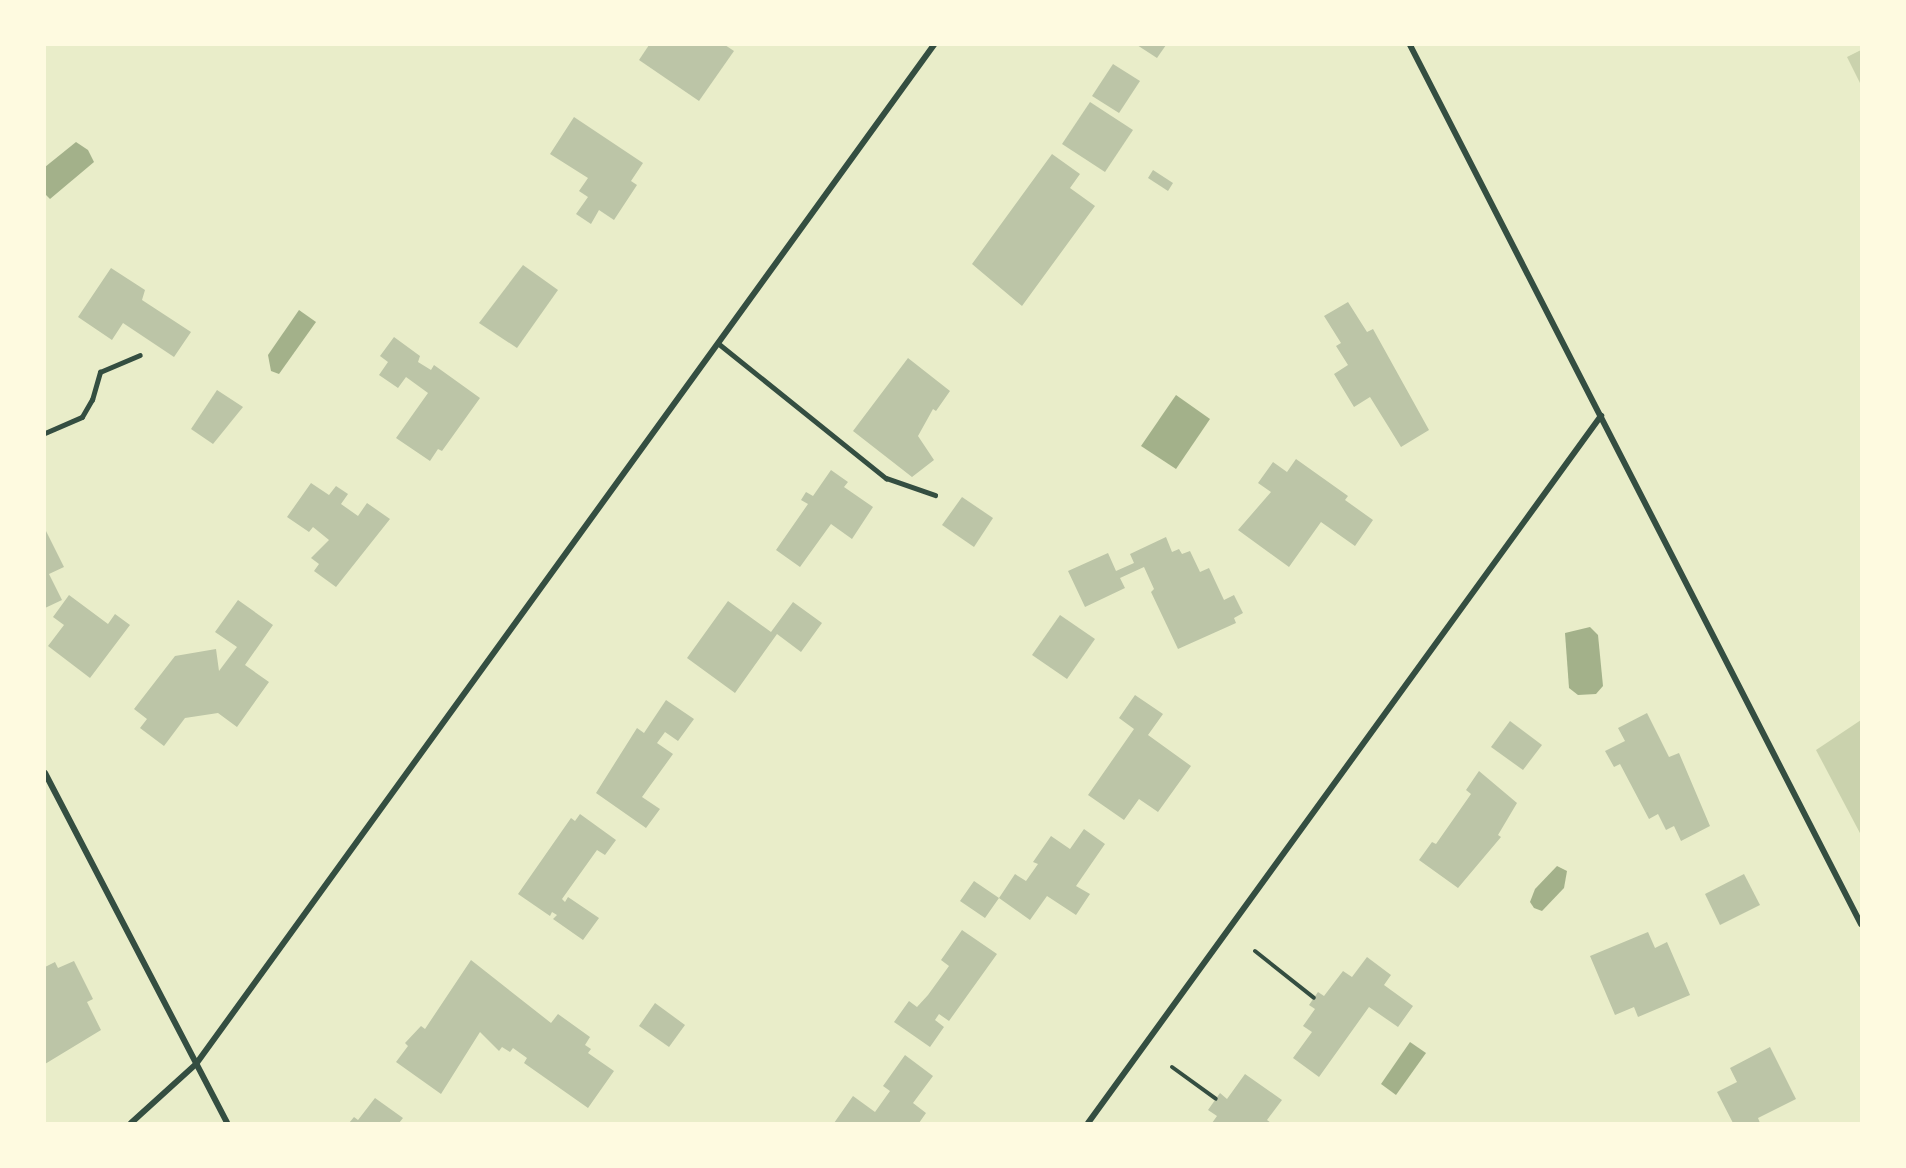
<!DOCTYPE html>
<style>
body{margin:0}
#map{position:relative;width:1906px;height:1168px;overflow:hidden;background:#e9edc9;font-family:"Work Sans",sans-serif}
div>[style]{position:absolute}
.green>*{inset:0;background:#cad2ad}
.water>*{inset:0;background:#a3b18a}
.building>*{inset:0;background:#bcc5a7}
.path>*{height:4px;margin:-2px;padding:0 2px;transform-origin:2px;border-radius:2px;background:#344e41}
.service>*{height:4.5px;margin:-2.25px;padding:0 2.25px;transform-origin:2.25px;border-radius:2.25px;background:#344e41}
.minor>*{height:6px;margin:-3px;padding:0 3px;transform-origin:3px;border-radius:3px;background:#344e41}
span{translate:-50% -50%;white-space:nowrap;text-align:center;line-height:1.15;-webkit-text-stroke:6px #fefae0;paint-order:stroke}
.frame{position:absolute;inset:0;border:46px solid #fefae0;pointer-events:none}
</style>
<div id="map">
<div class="green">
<i style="clip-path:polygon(1861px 50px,1861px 85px,1847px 57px)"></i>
<i style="clip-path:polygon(1861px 720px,1861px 835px,1816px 750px)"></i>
</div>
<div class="water">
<i style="clip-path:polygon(76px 142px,88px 150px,94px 162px,50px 199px,45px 194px,45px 167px)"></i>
<i style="clip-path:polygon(299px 310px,316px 322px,279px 374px,271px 371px,268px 355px)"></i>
<i style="clip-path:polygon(1176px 395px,1210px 419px,1176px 469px,1141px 446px)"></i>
<i style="clip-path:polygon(1590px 627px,1598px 635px,1603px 686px,1596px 694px,1578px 695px,1569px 688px,1565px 633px)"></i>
<i style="clip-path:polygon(1557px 866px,1567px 871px,1564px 888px,1542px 911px,1534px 908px,1530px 902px,1535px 889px)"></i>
<i style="clip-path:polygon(1410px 1042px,1426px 1053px,1396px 1095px,1381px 1084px)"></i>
</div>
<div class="building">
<i style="clip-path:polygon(649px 45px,725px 45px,734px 51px,699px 101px,639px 60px)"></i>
<i style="clip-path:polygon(1137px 45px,1166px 45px,1157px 58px)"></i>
<i style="clip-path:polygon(1113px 64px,1140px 81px,1119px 113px,1092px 96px)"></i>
<i style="clip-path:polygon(1090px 102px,1133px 130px,1105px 172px,1062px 144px)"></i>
<i style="clip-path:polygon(574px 117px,643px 163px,631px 181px,637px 185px,614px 220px,599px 210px,591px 224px,576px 214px,588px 197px,579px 191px,588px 178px,550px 154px)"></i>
<i style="clip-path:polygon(1052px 154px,1080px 174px,1070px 188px,1095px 206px,1022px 306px,972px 264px)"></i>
<i style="clip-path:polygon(1153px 170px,1173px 183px,1168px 191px,1148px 178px)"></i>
<i style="clip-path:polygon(523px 265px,558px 290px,517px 348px,479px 323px)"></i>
<i style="clip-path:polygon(111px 268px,145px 290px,142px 300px,191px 332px,174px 357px,123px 323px,112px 340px,78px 317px)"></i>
<i style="clip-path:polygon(1348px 302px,1367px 332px,1373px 329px,1429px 430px,1401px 447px,1370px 397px,1354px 407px,1334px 374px,1348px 365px,1336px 346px,1341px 343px,1324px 316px)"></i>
<i style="clip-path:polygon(394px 337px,420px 356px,418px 362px,431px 370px,434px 365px,480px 398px,442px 451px,438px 449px,430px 461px,396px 438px,428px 393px,406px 377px,398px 388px,379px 375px,388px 362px,380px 356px)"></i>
<i style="clip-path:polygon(908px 358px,950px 391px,936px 411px,933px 409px,918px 436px,934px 460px,912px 477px,853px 431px)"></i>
<i style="clip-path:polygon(217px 390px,243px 407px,213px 444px,191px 429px)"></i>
<i style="clip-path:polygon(1296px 459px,1348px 496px,1345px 500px,1373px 520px,1355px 546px,1321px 522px,1289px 567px,1238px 530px,1271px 492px,1258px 483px,1273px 462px,1287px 472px)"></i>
<i style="clip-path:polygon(831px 470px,848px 482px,844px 487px,873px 507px,852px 539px,831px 524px,800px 567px,776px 550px,808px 504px,801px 500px,806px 492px,813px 496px)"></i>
<i style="clip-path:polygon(311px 483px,329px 495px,336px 486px,348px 494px,341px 504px,358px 516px,367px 503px,390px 519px,336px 587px,314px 571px,319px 564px,311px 558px,329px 540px,313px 527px,309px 532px,287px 517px)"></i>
<i style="clip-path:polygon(962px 497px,993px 518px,974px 547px,942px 525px)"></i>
<i style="clip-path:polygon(45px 529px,64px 567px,49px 574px,62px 600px,45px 608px)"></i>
<i style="clip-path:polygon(1166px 537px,1172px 552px,1179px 549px,1182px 554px,1190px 551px,1200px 572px,1209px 568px,1224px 600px,1234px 595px,1243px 613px,1234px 618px,1236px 623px,1178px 649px,1151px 592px,1154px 589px,1144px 567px,1120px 578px,1125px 588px,1085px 607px,1068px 571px,1108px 553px,1116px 571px,1134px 563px,1130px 554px)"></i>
<i style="clip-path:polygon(69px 595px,108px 624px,115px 614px,130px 625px,90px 678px,48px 646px,64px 625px,53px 617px)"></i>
<i style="clip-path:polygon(238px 600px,273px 625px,245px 665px,269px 682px,237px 727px,218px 713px,185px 718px,164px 746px,140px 728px,147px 719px,134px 709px,175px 656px,216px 649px,219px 671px,237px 647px,215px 632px)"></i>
<i style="clip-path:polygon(728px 601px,771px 632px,793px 602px,822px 623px,801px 652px,777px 634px,735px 693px,687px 658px)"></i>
<i style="clip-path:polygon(1060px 615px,1095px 639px,1067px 679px,1032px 655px)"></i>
<i style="clip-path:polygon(1135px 695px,1163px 714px,1148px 735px,1191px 766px,1158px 812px,1139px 799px,1124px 820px,1088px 795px,1134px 729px,1119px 718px)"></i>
<i style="clip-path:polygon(666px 700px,694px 719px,678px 741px,665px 732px,657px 743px,673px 754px,642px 797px,660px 809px,646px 828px,596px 793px,637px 728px,644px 733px)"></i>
<i style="clip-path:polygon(1647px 713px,1669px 757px,1679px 753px,1710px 826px,1681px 841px,1674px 826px,1666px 830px,1658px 814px,1649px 819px,1620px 764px,1614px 767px,1605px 751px,1625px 741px,1618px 728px)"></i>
<i style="clip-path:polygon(1510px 721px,1542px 745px,1523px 770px,1491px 747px)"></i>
<i style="clip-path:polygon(1479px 771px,1517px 803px,1498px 835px,1501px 837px,1458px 888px,1419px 860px,1432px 842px,1436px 844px,1471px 794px,1466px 790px)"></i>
<i style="clip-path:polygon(580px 814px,616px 840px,605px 855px,597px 850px,562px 899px,565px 902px,568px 897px,599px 918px,583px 940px,553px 919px,557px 915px,552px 912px,550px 916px,518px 894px,571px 818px,575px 821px)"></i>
<i style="clip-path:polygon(1084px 829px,1105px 844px,1076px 886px,1090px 894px,1076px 915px,1047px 896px,1030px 920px,999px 898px,985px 918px,960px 901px,974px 881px,999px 898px,1015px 874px,1026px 881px,1038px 864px,1033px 862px,1051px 836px,1070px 849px)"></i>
<i style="clip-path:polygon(1744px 874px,1760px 905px,1720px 925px,1705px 894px)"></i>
<i style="clip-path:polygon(962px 930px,997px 954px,949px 1021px,939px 1014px,935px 1020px,944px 1027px,930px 1047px,894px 1022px,909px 1001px,917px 1007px,928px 995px,949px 966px,941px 960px)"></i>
<i style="clip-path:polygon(1648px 932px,1655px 948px,1667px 942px,1690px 995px,1638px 1017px,1634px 1007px,1615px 1015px,1590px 956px)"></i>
<i style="clip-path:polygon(1367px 957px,1391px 975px,1384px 985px,1413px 1006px,1398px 1027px,1369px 1007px,1319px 1077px,1293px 1058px,1312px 1032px,1303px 1026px,1315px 1009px,1309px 1005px,1318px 992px,1324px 996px,1343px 971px,1352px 977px)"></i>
<i style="clip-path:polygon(471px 960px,551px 1023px,558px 1014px,590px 1037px,585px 1045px,591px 1049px,588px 1053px,614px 1071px,588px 1108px,524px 1063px,527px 1058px,513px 1048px,510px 1052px,502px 1047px,499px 1051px,480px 1032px,441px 1094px,396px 1062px,408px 1046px,405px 1043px,421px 1026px,425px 1029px)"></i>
<i style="clip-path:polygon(74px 961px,93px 999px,87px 1002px,101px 1030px,45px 1064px,45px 967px,55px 962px,58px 968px)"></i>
<i style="clip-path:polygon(655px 1003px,685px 1025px,669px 1047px,639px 1026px)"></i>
<i style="clip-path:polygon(1770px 1047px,1796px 1099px,1758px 1118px,1760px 1123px,1733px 1123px,1717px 1092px,1737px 1082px,1730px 1068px)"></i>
<i style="clip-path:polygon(905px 1055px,933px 1076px,913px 1103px,926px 1113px,919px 1123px,834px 1123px,853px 1096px,875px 1112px,890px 1091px,883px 1086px)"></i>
<i style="clip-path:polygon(1245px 1074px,1282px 1100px,1267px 1120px,1271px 1123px,1212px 1123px,1217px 1116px,1208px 1110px,1220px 1093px,1227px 1099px)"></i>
<i style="clip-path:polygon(375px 1098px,403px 1118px,399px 1123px,349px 1123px,354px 1117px,358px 1120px)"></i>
</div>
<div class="path">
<i style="left:1255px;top:951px;width:75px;rotate:38.5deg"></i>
<i style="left:1172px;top:1067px;width:54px;rotate:36deg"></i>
</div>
<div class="service">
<i style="left:718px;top:343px;width:216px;rotate:38.8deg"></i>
<i style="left:886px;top:478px;width:52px;rotate:19.1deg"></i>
<i style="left:45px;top:433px;width:40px;rotate:-23.4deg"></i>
<i style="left:82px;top:417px;width:20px;rotate:-60deg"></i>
<i style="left:92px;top:400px;width:29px;rotate:-74deg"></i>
<i style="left:100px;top:372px;width:43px;rotate:-23deg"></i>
</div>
<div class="minor">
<i style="left:1410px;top:45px;width:988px;rotate:62.84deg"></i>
<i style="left:45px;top:773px;width:394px;rotate:62.5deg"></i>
<i style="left:131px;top:1123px;width:88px;rotate:-42.2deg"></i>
<i style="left:196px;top:1064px;width:1258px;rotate:-54.09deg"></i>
<i style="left:1088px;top:1123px;width:874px;rotate:-54.04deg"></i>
</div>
<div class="frame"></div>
</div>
